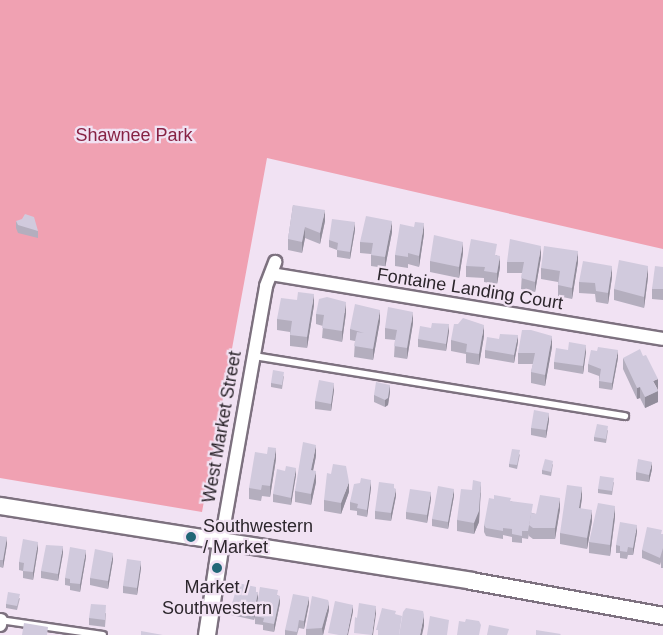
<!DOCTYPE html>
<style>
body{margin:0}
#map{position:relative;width:663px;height:635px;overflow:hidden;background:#f1e2f3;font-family:Helvetica,sans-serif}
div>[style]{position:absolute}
.green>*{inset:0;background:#f0a1b2}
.roads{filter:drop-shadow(2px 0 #7d717f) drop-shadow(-2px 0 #7d717f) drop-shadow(0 2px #7d717f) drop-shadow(0 -2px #7d717f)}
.lane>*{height:6px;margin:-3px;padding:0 3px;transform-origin:3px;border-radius:3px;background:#fff}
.street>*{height:12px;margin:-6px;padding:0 6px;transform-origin:6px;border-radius:6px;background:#fff}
.secondary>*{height:16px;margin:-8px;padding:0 8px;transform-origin:8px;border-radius:8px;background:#fff}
.wall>*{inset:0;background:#b4aebe}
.shaded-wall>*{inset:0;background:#928d9b}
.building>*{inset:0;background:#d1cadd}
.dots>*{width:16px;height:16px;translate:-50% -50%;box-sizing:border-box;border:3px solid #f1e2f3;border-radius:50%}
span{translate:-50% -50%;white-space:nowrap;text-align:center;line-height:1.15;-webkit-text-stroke:4.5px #f1e2f3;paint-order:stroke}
.park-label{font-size:18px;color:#872244}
.street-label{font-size:18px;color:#2c262c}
.poi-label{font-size:18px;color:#2c262c}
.left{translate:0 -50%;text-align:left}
</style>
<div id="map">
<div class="green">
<i style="clip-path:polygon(0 0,663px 0,663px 249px,267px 158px,202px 512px,0 478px)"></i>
</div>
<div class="roads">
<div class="lane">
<i style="left:254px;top:356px;width:376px;rotate:9.2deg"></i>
<i style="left:0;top:620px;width:104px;rotate:8.3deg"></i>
</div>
<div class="street">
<i style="left:271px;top:274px;width:397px;rotate:9.4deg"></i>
<i style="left:221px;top:542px;width:260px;rotate:-80deg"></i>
<i style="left:266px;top:286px;width:26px;rotate:-69deg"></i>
<i style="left:0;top:625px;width:5px;rotate:-79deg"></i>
</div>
<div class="secondary">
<i style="left:0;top:506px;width:477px;rotate:9deg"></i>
<i style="left:471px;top:581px;width:195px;rotate:10.3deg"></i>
<i style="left:207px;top:635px;width:94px;rotate:-81.4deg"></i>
</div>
</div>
<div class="wall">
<i style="clip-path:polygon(293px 205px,325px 221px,320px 244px,305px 238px,302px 253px,288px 250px,288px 239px)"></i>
<i style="clip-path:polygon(16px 221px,38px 231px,38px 238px,18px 233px,16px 228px)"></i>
<i style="clip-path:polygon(355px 230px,350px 259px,337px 257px,337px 250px,329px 247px,329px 240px)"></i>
<i style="clip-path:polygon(392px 232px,385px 268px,371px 266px,371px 254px,360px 253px,360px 242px)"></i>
<i style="clip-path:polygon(424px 234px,419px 267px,408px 264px,408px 268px,395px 266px,395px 255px)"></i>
<i style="clip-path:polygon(463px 253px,459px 278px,430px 272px,430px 261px)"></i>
<i style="clip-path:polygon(497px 255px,500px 267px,497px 284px,484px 282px,484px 278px,466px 277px,466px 266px)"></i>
<i style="clip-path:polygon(541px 257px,535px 292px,521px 289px,522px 273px,507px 273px,507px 262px)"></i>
<i style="clip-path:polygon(578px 262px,572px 299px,558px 296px,558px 282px,541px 279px,541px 268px)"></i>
<i style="clip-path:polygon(663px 267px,663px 300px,652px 299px,652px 289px)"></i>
<i style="clip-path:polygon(612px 277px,608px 304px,596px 302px,595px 294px,579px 293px,579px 282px)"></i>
<i style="clip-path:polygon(648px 277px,644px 308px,614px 300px,614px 289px)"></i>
<i style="clip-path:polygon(314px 305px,307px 348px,290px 346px,290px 332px,277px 330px,277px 319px)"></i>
<i style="clip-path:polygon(346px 313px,342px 342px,322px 338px,323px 326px,316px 324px,316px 314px)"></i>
<i style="clip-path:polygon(380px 321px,373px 360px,354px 357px,355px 341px,350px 340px,350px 329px)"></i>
<i style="clip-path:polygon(413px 323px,407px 359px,394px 357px,395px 340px,385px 339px,385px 328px)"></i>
<i style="clip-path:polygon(449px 331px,446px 351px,418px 347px,418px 339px)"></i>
<i style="clip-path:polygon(484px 336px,479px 365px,466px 363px,466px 354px,451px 351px,451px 340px)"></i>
<i style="clip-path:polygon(518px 342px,514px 363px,485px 358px,485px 350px)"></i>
<i style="clip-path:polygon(552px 347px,545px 386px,531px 383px,531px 372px,533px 364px,518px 364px,518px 353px)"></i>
<i style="clip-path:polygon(586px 352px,583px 374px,554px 369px,554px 362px)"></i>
<i style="clip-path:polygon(618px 358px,612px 390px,599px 388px,599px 376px,588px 372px,588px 364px)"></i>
<i style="clip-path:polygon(623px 358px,658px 390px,658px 402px,645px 408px,640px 398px,637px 399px,623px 369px)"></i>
<i style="clip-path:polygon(284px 376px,282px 389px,271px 387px,271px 383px)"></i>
<i style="clip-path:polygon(334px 390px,331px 411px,315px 409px,315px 401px)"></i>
<i style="clip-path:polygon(390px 392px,388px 405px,385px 407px,374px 402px,374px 395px)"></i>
<i style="clip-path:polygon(549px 420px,546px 438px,531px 435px,531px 428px)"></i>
<i style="clip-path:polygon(608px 430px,606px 443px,594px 441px,594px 437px)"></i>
<i style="clip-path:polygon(520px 454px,517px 469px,509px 467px,509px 464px)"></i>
<i style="clip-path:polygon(316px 456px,313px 470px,316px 482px,311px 505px,295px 502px,295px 491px)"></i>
<i style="clip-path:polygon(276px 459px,270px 497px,262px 496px,261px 501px,249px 499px,249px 488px)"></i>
<i style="clip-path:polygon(553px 464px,551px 476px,542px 474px,542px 470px)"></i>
<i style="clip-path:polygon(652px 469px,649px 482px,636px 480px,636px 472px)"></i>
<i style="clip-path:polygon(296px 475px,291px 505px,273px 502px,273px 494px)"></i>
<i style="clip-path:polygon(614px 482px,612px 495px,598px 493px,598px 489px)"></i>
<i style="clip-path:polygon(360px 483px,371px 488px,367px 517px,357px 515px,357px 511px,350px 510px,350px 502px)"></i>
<i style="clip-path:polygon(349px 492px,341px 514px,324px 511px,324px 500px)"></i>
<i style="clip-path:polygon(481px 492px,479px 522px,474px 534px,457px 531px,457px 520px)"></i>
<i style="clip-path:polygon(396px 496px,391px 521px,375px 519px,375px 511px)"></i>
<i style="clip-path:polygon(454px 496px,448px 529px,432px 526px,432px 519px)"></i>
<i style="clip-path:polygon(582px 498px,580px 508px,592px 521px,587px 549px,560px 544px,560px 533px)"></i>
<i style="clip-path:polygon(431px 499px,427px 523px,406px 519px,406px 512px)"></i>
<i style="clip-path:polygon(511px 501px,532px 513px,536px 514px,560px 509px,555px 539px,533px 539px,529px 536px,529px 534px,528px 539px,522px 538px,522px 543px,512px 542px,512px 537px,503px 535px,503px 539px,486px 536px,484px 532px,484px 525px)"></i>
<i style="clip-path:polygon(615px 517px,610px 556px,589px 553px,589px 542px)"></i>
<i style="clip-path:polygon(637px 532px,633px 555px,628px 555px,627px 559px,620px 558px,620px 553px,616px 553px,616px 545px)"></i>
<i style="clip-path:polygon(662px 534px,663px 534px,663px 568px,661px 568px,661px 562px,660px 565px,642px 558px,642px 550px)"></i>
<i style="clip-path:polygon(0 536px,7px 544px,3px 568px,0 567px)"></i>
<i style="clip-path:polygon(38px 549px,33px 580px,23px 578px,23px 571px,19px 570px,19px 562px)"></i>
<i style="clip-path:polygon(63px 553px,58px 581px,41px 578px,41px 571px)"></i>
<i style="clip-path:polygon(86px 557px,80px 592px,70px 590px,70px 586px,65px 585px,65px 578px)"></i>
<i style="clip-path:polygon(113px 560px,108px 589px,90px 585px,90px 578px)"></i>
<i style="clip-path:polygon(141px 568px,137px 595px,123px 593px,123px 586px)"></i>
<i style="clip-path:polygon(256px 592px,258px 598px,278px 595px,280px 603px,274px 632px,263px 630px,263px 625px,255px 624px,255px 616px,257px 606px,254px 620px,231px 615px,231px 607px)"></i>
<i style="clip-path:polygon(20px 598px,17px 610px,6px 608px,6px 604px)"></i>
<i style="clip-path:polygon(309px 604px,304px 629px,299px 628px,297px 635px,285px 635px,285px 630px)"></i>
<i style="clip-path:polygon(329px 610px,323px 635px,306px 635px,306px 629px)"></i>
<i style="clip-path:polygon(106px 613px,105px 627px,89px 625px,89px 618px)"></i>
</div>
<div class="shaded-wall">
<i style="clip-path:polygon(325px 210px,325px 221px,320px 244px,320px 233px)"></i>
<i style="clip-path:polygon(392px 221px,392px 232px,385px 268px,385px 257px)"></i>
<i style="clip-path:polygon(355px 222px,355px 230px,350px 259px,350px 252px)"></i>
<i style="clip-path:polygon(424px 223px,424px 234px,419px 267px,419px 256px)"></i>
<i style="clip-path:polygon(305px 227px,305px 238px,302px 253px,302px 242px)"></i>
<i style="clip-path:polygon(463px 242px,463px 253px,459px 278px,459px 267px)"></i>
<i style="clip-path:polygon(541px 246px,541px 257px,535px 292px,535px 282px)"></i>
<i style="clip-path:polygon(578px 251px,578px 262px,572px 299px,572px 288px)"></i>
<i style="clip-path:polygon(500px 256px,500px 267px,497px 284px,497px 273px)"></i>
<i style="clip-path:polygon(612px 266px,612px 277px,608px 304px,608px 293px)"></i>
<i style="clip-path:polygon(648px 266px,648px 277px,644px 308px,644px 297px)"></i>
<i style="clip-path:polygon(314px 294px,314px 305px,307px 348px,307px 337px)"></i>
<i style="clip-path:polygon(346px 302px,346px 313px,342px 342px,342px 331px)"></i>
<i style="clip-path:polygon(380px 310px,380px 321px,373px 360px,373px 349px)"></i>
<i style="clip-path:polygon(413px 312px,413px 323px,407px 359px,407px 348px)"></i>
<i style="clip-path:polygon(449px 324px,449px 331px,446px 351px,446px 344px)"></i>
<i style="clip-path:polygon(484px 325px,484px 336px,479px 365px,479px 354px)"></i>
<i style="clip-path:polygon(518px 335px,518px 342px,514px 363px,514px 355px)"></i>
<i style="clip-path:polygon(552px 336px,552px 347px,545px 386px,545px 375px)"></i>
<i style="clip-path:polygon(586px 345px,586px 352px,583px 374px,583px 366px)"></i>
<i style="clip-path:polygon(618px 350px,618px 358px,612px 390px,612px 383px)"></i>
<i style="clip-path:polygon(658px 379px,658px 390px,653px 381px)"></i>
<i style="clip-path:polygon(334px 383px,334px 390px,331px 411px,331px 404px)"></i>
<i style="clip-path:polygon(390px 385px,390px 392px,388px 405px,385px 407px,385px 400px)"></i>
<i style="clip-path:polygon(640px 387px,640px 398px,637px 399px,637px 388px)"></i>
<i style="clip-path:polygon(658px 391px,658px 402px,645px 408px,645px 397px)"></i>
<i style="clip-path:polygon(549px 413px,549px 420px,546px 438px,546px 430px)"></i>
<i style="clip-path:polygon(316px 445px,316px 456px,311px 481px,311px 470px)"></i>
<i style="clip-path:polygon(276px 448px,276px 459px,270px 497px,270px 486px)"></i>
<i style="clip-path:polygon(652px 462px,652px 469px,649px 482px,649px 475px)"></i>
<i style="clip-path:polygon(296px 468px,296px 475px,291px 505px,291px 498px)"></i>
<i style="clip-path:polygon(316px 471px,316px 482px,311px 505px,311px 494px)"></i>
<i style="clip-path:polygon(371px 480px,371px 488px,367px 517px,367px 510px)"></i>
<i style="clip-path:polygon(349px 482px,349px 492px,341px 514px,341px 503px)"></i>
<i style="clip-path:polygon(481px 482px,479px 522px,474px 534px,474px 523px)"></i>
<i style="clip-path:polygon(582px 487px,582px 498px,579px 519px,579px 508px)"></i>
<i style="clip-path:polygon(396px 489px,396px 496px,391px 521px,391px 513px)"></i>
<i style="clip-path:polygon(454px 489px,454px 496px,448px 529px,448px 522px)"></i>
<i style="clip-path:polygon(431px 492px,431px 499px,427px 523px,427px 515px)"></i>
<i style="clip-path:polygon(560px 498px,560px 509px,555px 539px,555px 528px)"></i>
<i style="clip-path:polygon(615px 506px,615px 517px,610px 556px,610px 545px)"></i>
<i style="clip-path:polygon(592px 510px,592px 521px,587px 549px,587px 538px)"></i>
<i style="clip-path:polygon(637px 525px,637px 532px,633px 555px,633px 548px)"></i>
<i style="clip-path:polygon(7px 537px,7px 544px,3px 568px,3px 560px)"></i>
<i style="clip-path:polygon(38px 542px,38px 549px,33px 580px,33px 572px)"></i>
<i style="clip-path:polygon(63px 546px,63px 553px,58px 581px,58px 574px)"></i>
<i style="clip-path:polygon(86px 550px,86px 557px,80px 592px,80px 584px)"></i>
<i style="clip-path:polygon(113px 553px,113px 560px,108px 589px,108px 581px)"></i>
<i style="clip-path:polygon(141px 561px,141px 568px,137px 595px,137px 588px)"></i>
<i style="clip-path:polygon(258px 592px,258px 599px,254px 620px,254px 612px)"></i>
<i style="clip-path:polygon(280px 596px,280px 603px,274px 632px,274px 624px)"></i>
<i style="clip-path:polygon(309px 597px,309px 604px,304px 629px,304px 621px)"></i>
<i style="clip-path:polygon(329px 603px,329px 610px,323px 635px,322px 628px)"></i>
<i style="clip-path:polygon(353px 605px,353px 612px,348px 635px,347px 635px)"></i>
<i style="clip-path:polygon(376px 606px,376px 614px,373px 635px,372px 635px)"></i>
<i style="clip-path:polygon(424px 615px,424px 626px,422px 635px,420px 635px)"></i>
</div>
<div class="building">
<i style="clip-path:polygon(293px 205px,325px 210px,320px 233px,305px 227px,302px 242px,288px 239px)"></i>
<i style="clip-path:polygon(25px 214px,34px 217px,38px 231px,18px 225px,16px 221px,22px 219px)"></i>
<i style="clip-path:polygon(366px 216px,392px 221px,385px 257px,371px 255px,373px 243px,360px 242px)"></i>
<i style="clip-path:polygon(332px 219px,355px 222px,350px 252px,337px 250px,338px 243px,329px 240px)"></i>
<i style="clip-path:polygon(415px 222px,424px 223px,419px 256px,408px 253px,408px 257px,395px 255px,400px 224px,414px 227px)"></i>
<i style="clip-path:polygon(434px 235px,463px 242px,459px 267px,430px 261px)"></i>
<i style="clip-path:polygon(471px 239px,497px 244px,495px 255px,500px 256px,497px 273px,484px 271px,485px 267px,466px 266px)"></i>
<i style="clip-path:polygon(510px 239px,541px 246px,535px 282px,521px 278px,524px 262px,507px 262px)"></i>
<i style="clip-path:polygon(544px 246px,578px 251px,572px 288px,558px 285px,560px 271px,541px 268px)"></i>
<i style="clip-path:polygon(619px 260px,648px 266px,644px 297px,614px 289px)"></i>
<i style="clip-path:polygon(583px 261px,612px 266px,608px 293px,596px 291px,595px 283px,579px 282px)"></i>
<i style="clip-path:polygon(655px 266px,663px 267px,663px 289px,652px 289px)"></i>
<i style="clip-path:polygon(298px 292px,314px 294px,307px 337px,290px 335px,292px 321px,277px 319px,281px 298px,297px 300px)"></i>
<i style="clip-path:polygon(327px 297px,346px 302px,342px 331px,322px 328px,324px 315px,316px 314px,319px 299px)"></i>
<i style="clip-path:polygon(355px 304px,380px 310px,373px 349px,354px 346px,357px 332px,364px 333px,350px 329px)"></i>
<i style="clip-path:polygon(388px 307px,413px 312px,407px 348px,394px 346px,397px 330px,385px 328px)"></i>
<i style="clip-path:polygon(463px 318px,484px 325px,479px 354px,466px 352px,467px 344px,451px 340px,454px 324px,458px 324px)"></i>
<i style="clip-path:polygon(432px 323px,449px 324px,446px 344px,418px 339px,420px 326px,431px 328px)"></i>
<i style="clip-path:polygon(522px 330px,531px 330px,552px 336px,545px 375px,531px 372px,535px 353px,518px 353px)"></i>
<i style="clip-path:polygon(500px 334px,518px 335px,514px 355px,485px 350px,487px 337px,499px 339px)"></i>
<i style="clip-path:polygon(569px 342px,586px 345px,583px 366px,554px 362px,556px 348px,568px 350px)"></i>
<i style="clip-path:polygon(598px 347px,618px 350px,612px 383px,599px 381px,601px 369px,588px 364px,591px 350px,597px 351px)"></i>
<i style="clip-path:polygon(640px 349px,643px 356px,646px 355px,658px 379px,653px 381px,658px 391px,645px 397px,640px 387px,637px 388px,623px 358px)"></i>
<i style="clip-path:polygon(273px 370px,284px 372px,282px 385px,271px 383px)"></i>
<i style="clip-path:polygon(319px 380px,334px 383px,331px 404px,315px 401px)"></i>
<i style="clip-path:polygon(376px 382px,390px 385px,388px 398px,385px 400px,374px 395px)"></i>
<i style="clip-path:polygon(534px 410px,549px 413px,546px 430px,531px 428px)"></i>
<i style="clip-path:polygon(597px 424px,608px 426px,606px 439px,594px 437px)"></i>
<i style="clip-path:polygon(303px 442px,316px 445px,311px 470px,316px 471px,311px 494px,295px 491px)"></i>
<i style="clip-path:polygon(268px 447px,276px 448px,270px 486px,262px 485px,261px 490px,249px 488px,255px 452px,267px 454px)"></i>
<i style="clip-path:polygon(512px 449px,520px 450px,517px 465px,509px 464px)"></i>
<i style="clip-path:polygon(545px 459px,553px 461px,551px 472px,542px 470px)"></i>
<i style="clip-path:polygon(638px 459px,652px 462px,649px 475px,636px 472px)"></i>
<i style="clip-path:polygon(333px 464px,346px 466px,349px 482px,341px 503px,324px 500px,327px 473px,331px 474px)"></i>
<i style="clip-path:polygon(286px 466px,296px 468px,291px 498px,273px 494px,277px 469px,285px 471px)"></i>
<i style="clip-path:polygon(600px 476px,614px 478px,612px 491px,598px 489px)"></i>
<i style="clip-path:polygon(361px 478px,371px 480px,367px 510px,357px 508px,358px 504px,350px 502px,354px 484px,360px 483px)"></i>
<i style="clip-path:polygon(473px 480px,481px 482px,479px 511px,474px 523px,457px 520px,461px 489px,472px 490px)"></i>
<i style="clip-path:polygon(379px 482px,394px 484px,394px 488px,396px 489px,391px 513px,375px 511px)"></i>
<i style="clip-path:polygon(567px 485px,582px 487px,579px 508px,592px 510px,587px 538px,560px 533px)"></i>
<i style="clip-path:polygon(438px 486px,454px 489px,448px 522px,432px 519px)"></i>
<i style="clip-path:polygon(410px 489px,431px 492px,427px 515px,406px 512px)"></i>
<i style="clip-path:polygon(494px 495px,511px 498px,510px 501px,533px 504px,528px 531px,522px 531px,522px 536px,512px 534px,512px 529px,503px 528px,503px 531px,486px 528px,484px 525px,489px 498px,494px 499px)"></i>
<i style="clip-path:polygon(540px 495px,560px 498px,555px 528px,533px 528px,529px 525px,531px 513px,536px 514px)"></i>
<i style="clip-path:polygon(598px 503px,615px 506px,610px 545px,589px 542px)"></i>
<i style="clip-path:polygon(620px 522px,637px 525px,633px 548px,628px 547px,627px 552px,620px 551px,620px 546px,616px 545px)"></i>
<i style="clip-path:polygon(647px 527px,662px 530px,661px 534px,663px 534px,663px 548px,660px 558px,642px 550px)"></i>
<i style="clip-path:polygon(0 536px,7px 537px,3px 560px,0 560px)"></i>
<i style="clip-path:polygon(23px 539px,38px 542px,33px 572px,23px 571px,24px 563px,19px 562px)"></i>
<i style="clip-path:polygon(46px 545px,63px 546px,58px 574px,41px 571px)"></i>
<i style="clip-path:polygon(70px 547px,86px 550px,80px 584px,70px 583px,70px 579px,65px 578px)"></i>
<i style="clip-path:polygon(95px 549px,113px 553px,108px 581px,90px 578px)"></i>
<i style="clip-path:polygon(127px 559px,141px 561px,137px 588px,123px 586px)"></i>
<i style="clip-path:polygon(238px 583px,256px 587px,256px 592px,258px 592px,254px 612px,231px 607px)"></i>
<i style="clip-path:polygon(260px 587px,278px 590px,277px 595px,280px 596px,274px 624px,263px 622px,264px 618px,255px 616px)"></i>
<i style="clip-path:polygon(8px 592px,20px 594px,17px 606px,6px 604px)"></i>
<i style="clip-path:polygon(293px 594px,309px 597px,304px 621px,299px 620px,297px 632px,285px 630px)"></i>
<i style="clip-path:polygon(312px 596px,328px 600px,329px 603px,322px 628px,306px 629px)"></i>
<i style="clip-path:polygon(335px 601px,353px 605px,347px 635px,339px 635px,328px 633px)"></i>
<i style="clip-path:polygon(359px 603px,376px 606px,372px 635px,354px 633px,355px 617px,357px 618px)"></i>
<i style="clip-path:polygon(91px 604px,106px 605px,105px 620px,89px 618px)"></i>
<i style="clip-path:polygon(382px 608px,396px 611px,395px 614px,402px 616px,399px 635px,378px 635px,378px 630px,376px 630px)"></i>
<i style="clip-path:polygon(406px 608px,423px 611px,424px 615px,420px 635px,399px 635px,403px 612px)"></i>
<i style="clip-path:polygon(430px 616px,449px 620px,447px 635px,427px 635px)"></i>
<i style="clip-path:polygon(466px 619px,479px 621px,481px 625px,479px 635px,457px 635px,459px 621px,465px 622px)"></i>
<i style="clip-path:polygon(24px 623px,48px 627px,47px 635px,22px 635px)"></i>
<i style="clip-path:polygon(489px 625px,509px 629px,507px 635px,487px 635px)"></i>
<i style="clip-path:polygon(536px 630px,561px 634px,560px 635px,536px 635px)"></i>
<i style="clip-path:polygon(141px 631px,163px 635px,141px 635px)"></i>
</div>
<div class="dots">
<i style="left:191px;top:537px;background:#267"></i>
<i style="left:217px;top:568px;background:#267"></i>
</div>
<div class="park-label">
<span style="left:134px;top:135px">Shawnee Park</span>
</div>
<div class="street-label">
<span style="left:470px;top:289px;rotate:9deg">Fontaine Landing Court</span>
<span style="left:222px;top:427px;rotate:-80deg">West Market Street</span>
</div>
<div class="poi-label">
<span class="left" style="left:203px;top:537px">Southwestern<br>/ Market</span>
<span style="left:217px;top:598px">Market /<br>Southwestern</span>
</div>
</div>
